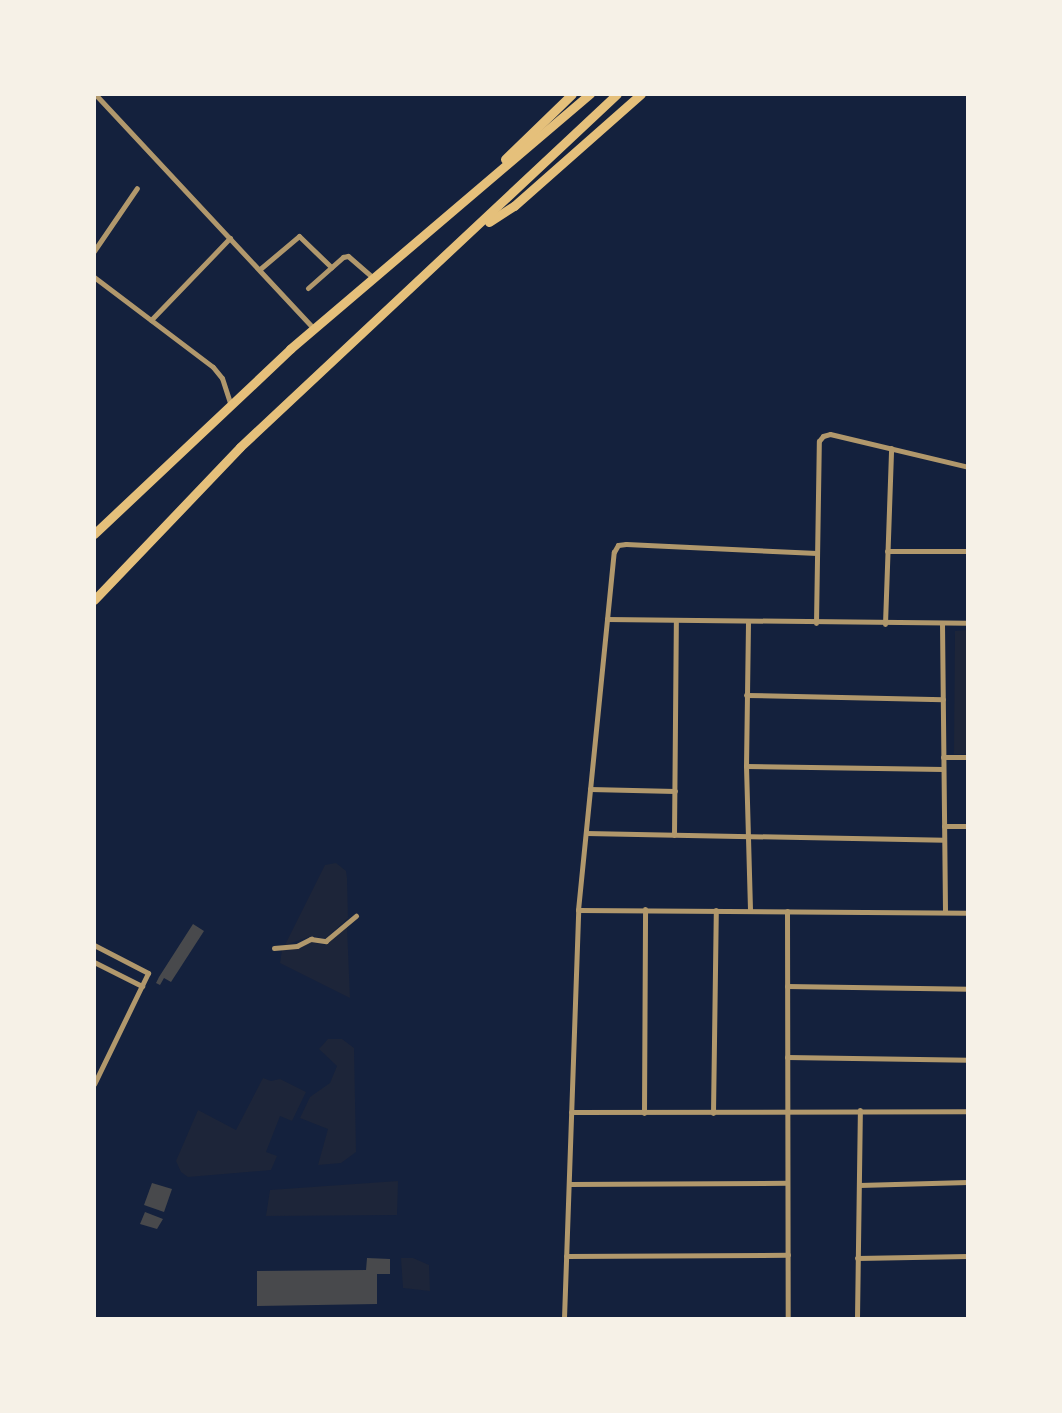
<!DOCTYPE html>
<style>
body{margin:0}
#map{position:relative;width:1062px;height:1413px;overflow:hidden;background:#14213d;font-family:"Noto Sans",sans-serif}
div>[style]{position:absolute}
.green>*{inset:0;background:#1d2539}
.building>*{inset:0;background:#48494c}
.pedestrian>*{height:4.5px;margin:-2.25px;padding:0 2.25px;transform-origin:2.25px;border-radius:2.25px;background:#b1986c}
.minor>*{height:5px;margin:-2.5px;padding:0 2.5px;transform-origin:2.5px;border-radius:2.5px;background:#b1986c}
.trunk>*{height:9px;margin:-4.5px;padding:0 4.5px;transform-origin:4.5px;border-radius:4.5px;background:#e5c07b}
span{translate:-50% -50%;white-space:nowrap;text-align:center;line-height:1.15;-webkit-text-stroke:7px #f6f1e7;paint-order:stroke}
.frame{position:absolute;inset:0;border:96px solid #f6f1e7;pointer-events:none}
</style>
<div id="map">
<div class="green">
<i style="clip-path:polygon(967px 630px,967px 754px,954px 754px,955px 631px)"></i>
<i style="clip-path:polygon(336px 863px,346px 871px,347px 878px,348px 918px,325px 939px,312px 936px,285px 945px,325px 865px)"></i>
<i style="clip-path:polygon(347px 927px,350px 998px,280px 963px,282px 950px,299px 949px,311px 942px,325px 945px)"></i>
<i style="clip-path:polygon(328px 1039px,342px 1039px,354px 1048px,356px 1152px,341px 1163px,318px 1165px,328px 1129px,300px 1118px,310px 1097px,330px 1083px,337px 1066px,319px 1049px)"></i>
<i style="clip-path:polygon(263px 1078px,271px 1081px,280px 1079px,306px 1092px,292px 1121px,280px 1116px,266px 1152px,277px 1156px,271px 1170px,188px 1177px,181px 1172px,176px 1161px,198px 1110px,236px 1130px)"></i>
<i style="clip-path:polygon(398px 1181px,397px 1215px,266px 1216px,270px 1190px)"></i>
<i style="clip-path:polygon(401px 1258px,413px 1258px,429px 1265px,430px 1291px,403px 1288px)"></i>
</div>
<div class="building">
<i style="clip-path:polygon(193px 924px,204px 931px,171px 982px,164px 978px,160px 985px,156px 983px,159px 977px)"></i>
<i style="clip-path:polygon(152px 1183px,172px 1189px,164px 1212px,144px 1205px)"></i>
<i style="clip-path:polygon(145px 1212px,163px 1219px,157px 1229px,140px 1224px)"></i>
<i style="clip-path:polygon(367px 1258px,390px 1259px,390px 1274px,377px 1274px,377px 1304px,257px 1306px,257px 1271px,366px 1270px)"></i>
</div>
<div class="pedestrian">
<i style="left:274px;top:948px;width:23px;rotate:-5deg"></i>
<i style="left:297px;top:946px;width:16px;rotate:-27deg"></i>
<i style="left:311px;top:939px;width:15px;rotate:8deg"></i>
<i style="left:326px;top:941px;width:39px;rotate:-40deg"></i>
</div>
<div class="minor">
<i style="left:95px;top:94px;width:321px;rotate:47deg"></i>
<i style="left:94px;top:251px;width:76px;rotate:-55.7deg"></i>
<i style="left:260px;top:269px;width:51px;rotate:-40.2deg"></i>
<i style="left:299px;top:236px;width:45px;rotate:44.1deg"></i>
<i style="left:94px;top:277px;width:149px;rotate:37.1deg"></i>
<i style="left:213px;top:367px;width:14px;rotate:51deg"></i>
<i style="left:222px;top:378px;width:28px;rotate:72deg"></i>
<i style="left:308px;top:288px;width:47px;rotate:-41.5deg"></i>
<i style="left:343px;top:257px;width:5px;rotate:-11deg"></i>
<i style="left:348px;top:256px;width:33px;rotate:41deg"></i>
<i style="left:151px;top:320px;width:114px;rotate:-46.1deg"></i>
<i style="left:887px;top:551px;width:81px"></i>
<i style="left:607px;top:619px;width:361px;rotate:0.6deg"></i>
<i style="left:748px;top:623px;width:143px;rotate:90.8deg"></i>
<i style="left:746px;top:766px;width:144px;rotate:88.4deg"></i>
<i style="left:816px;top:623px;width:182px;rotate:-89.1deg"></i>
<i style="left:819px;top:441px;width:6px;rotate:-51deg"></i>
<i style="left:823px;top:436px;width:7px;rotate:-16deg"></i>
<i style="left:830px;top:434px;width:142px;rotate:13.4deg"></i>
<i style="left:942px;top:623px;width:289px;rotate:89.4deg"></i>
<i style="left:885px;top:624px;width:176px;rotate:-88deg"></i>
<i style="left:746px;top:695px;width:197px;rotate:1.2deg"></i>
<i style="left:943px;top:757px;width:25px"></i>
<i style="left:746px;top:766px;width:197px;rotate:0.9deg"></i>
<i style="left:590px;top:789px;width:85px;rotate:1.3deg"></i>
<i style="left:944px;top:826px;width:24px"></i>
<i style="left:586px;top:833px;width:358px;rotate:1.1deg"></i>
<i style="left:674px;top:835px;width:214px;rotate:-89.5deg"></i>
<i style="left:578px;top:910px;width:390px;rotate:0.4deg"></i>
<i style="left:787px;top:911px;width:407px;rotate:89.9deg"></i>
<i style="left:94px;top:945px;width:61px;rotate:27.4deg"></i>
<i style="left:148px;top:973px;width:123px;rotate:115.9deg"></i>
<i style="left:94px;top:962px;width:54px;rotate:26.6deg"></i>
<i style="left:787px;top:986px;width:181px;rotate:0.9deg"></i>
<i style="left:787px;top:1057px;width:181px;rotate:0.9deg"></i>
<i style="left:571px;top:1112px;width:397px;rotate:-0.1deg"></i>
<i style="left:644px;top:1113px;width:204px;rotate:-89.7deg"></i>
<i style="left:713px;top:1113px;width:203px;rotate:-89.2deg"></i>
<i style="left:569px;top:1184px;width:218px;rotate:-0.3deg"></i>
<i style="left:859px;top:1185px;width:109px;rotate:-1.6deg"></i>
<i style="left:566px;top:1256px;width:222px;rotate:-0.3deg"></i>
<i style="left:857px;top:1258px;width:111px;rotate:-1deg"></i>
<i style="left:564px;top:1318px;width:408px;rotate:-88deg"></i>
<i style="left:578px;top:910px;width:360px;rotate:-84.3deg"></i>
<i style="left:614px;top:552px;width:8px;rotate:-60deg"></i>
<i style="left:618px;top:545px;width:8px;rotate:-7deg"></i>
<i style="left:626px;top:544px;width:191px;rotate:2.7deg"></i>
<i style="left:857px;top:1318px;width:208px;rotate:-89.2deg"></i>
</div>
<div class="trunk">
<i style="left:505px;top:159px;width:93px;rotate:-44.1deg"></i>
<i style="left:489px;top:222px;width:30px;rotate:-33deg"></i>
<i style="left:514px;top:206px;width:169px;rotate:-41.4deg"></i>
<i style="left:94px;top:534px;width:270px;rotate:-43.3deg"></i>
<i style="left:290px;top:349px;width:394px;rotate:-40.4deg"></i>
<i style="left:94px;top:600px;width:211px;rotate:-46.3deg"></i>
<i style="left:240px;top:447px;width:516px;rotate:-43.12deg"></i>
</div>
<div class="frame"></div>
</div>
